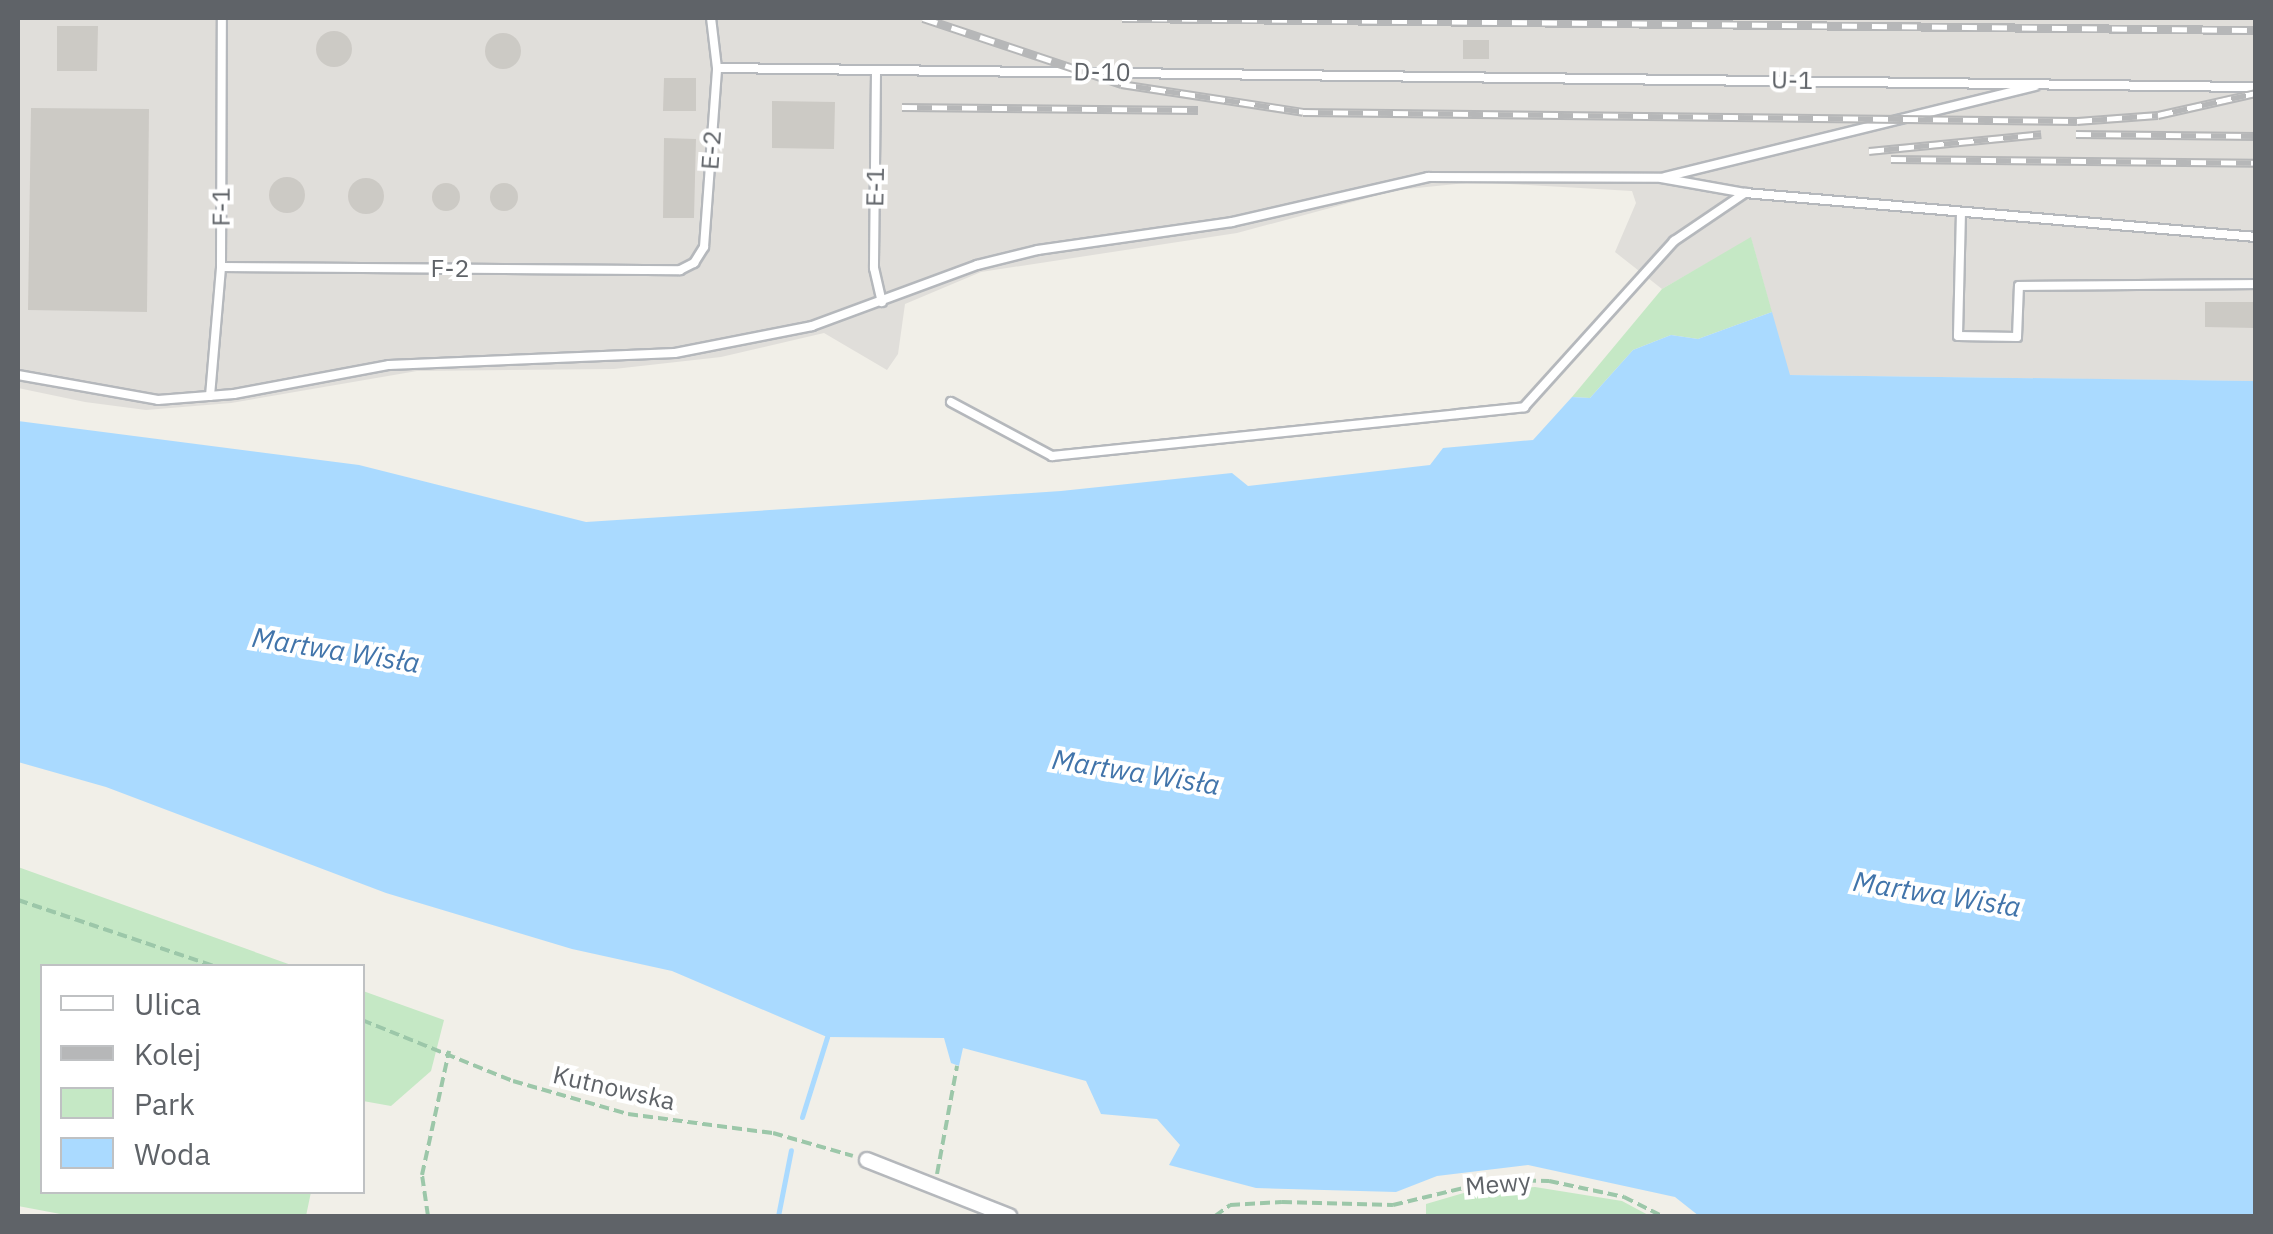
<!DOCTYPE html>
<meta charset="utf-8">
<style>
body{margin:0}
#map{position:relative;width:2273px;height:1234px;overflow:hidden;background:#f1efe8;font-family:"IBM Plex Sans",sans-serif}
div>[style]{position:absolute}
.industrial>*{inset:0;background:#e0deda}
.green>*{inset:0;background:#c5e8c5}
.water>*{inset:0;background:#aadaff}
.stream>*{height:5px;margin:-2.5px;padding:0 2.5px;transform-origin:2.5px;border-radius:2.5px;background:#aadaff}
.building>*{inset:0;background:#cccac5}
.round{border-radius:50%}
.path>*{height:4px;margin-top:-2px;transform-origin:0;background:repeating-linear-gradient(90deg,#9cc7a9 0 10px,transparent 0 15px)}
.roads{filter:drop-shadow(2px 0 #b5b8bc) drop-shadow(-2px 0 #b5b8bc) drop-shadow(0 2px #b5b8bc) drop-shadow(0 -2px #b5b8bc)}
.lane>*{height:8px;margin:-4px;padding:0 4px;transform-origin:4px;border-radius:4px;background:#fff}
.street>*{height:14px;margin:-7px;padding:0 7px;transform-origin:7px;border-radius:7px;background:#fff}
.rail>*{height:9px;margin-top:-4.5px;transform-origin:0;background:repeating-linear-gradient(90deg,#fff 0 15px,#b6b7b8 0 30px);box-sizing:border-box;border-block:2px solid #b6b7b8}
span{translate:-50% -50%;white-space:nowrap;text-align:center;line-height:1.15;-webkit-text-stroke:8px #fff;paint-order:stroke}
.street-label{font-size:25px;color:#5f6368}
.water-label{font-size:28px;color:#4174aa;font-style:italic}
.frame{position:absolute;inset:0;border:20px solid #5f6368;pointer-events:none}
.legend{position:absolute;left:40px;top:964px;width:325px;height:230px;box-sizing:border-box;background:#fff;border:2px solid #bfc1c3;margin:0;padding:12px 18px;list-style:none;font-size:30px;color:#5f6368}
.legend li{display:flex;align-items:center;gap:20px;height:50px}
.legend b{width:50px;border:2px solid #bfc1c3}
</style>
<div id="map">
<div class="industrial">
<i style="clip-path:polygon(18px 18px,2255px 18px,2255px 381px,1789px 375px,1751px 238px,1662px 289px,1615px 252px,1636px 203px,1632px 191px,1476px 182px,1397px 190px,1237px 233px,981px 272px,905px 304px,898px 354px,887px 370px,824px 333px,721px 357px,614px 369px,417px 371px,231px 403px,146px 410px,85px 402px,18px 388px)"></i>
</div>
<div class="green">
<i style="clip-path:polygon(1751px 237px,1772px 312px,1698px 339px,1671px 335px,1633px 350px,1590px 398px,1572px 397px,1662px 289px)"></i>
<i style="clip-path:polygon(18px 867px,294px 966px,42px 966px,42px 1192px,311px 1192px,306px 1216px,71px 1216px,18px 1206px)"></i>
<i style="clip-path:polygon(363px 991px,444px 1020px,431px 1071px,391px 1106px,363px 1101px)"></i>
<i style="clip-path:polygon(1535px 1187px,1622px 1201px,1650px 1216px,1426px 1216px,1426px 1204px,1467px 1192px)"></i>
</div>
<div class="water">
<i style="clip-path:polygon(1772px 312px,1790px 375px,2255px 381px,2255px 1216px,1699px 1216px,1675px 1197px,1528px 1165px,1437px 1176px,1396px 1192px,1256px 1188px,1169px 1165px,1180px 1145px,1157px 1119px,1101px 1114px,1086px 1081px,963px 1048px,959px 1066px,951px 1063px,944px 1038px,827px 1037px,672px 971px,572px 949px,386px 893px,106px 787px,18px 762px,18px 421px,359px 465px,586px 522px,1061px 491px,1232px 473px,1248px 486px,1430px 465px,1443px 448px,1533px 440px,1572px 397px,1590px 398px,1633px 350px,1671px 335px,1698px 339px)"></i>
</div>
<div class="stream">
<i style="left:802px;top:1117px;width:84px;rotate:-72.6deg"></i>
<i style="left:778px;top:1216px;width:67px;rotate:-78.9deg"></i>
</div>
<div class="building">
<i style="clip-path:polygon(57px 26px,98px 26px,97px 71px,57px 71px)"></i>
<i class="round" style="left:316px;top:31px;width:36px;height:36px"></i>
<i class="round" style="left:485px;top:33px;width:36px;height:36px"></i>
<i style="clip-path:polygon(1463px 40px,1489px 40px,1489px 59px,1463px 59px)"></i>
<i style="clip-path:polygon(664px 78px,696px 78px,696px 111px,663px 111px)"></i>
<i style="clip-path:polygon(772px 101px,835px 102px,834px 149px,772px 148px)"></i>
<i style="clip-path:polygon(31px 108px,149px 109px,147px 312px,28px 310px)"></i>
<i style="clip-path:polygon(664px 138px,696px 139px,694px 218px,663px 218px)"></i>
<i class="round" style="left:269px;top:177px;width:36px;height:36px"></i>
<i class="round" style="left:348px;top:178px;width:36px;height:36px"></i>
<i class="round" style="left:432px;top:183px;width:28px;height:28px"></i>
<i class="round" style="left:490px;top:183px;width:28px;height:28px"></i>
<i style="clip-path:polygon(2205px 302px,2256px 302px,2256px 328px,2205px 327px)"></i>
</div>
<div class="path">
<i style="left:18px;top:900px;width:207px;rotate:18.6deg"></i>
<i style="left:362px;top:1020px;width:163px;rotate:22deg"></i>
<i style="left:513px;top:1081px;width:120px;rotate:16deg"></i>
<i style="left:628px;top:1114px;width:146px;rotate:7.5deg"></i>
<i style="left:773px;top:1133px;width:83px;rotate:16deg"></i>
<i style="left:937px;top:1174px;width:110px;rotate:-79.5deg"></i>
<i style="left:428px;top:1216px;width:41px;rotate:-98.3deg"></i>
<i style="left:422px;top:1175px;width:127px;rotate:-77.7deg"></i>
<i style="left:1215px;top:1216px;width:19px;rotate:-36deg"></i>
<i style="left:1230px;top:1205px;width:52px;rotate:-3.3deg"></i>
<i style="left:1282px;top:1202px;width:111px;rotate:1.5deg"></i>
<i style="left:1393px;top:1205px;width:106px;rotate:-13.6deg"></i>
<i style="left:1496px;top:1180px;width:53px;rotate:1.1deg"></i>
<i style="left:1549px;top:1181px;width:77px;rotate:12deg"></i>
<i style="left:1624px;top:1197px;width:42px;rotate:26.6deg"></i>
</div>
<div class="roads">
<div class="lane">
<i style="left:717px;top:68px;width:1539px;rotate:0.71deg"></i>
<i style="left:876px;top:72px;width:196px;rotate:90.6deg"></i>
<i style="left:874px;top:268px;width:35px;rotate:77deg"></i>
<i style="left:1665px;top:177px;width:381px;rotate:-13.8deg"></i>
<i style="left:1961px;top:212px;width:124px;rotate:91.4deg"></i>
<i style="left:1958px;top:336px;width:59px;rotate:1deg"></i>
<i style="left:2017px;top:337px;width:51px;rotate:-87.8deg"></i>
<i style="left:2019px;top:286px;width:237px;rotate:-0.5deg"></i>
<i style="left:221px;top:267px;width:459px;rotate:0.4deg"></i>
<i style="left:680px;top:270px;width:16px;rotate:-27deg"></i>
<i style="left:694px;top:263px;width:19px;rotate:-58deg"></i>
<i style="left:704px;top:247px;width:179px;rotate:-85.8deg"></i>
<i style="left:717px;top:68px;width:50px;rotate:-96.8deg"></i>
<i style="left:18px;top:375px;width:142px;rotate:10.1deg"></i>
<i style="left:158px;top:400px;width:76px;rotate:-4.5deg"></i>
<i style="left:234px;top:394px;width:158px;rotate:-10.6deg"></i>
<i style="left:389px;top:365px;width:286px;rotate:-2.4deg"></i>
<i style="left:675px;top:353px;width:140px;rotate:-11.1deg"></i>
<i style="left:812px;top:326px;width:176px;rotate:-20.3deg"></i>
<i style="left:977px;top:265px;width:63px;rotate:-13.8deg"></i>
<i style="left:1038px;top:250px;width:196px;rotate:-8.2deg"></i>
<i style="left:1232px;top:222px;width:201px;rotate:-12.9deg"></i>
<i style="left:1428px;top:177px;width:233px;rotate:0.2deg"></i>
<i style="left:1661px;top:178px;width:85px;rotate:10.1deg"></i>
<i style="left:1745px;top:193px;width:513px;rotate:4.92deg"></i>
<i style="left:210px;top:396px;width:129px;rotate:-85.1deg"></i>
<i style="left:221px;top:267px;width:249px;rotate:-89.8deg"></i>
<i style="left:951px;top:402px;width:115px;rotate:28.1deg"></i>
<i style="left:1052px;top:456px;width:475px;rotate:-5.9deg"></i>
<i style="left:1524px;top:407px;width:224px;rotate:-47.9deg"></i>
<i style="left:1674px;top:241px;width:86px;rotate:-34.1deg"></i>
</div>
<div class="street">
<i style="left:867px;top:1160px;width:153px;rotate:21.5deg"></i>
</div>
</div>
<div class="rail">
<i style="left:923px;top:18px;width:209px;rotate:18.4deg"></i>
<i style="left:1121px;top:84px;width:184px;rotate:8.7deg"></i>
<i style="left:1303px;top:112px;width:774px;rotate:0.67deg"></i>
<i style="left:2077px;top:121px;width:81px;rotate:-4.2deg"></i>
<i style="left:2158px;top:115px;width:100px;rotate:-12.7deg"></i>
<i style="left:1122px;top:18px;width:1134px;rotate:0.61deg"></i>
<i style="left:902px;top:107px;width:296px;rotate:0.6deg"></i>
<i style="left:2076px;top:134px;width:180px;rotate:0.6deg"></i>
<i style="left:1869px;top:151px;width:173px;rotate:-5.6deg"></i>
<i style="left:1891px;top:159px;width:365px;rotate:0.6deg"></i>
</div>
<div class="street-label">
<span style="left:1102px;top:72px;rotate:1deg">D-10</span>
<span style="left:1792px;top:80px;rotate:1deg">U-1</span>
<span style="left:711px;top:150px;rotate:-86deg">E-2</span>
<span style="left:875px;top:187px;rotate:-89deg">E-1</span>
<span style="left:221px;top:207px;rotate:-90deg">F-1</span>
<span style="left:450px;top:268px">F-2</span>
<span style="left:614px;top:1088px;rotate:13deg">Kutnowska</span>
<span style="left:1498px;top:1184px;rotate:-5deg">Mewy</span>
</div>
<div class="water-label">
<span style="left:336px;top:650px;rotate:9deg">Martwa Wisła</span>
<span style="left:1136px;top:772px;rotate:9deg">Martwa Wisła</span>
<span style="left:1937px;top:894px;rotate:9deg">Martwa Wisła</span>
</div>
<div class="frame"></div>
<ul class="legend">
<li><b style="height:12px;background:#fff"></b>Ulica</li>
<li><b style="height:12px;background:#b6b7b8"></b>Kolej</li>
<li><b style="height:28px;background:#c5e8c5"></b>Park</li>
<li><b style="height:28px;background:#aadaff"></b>Woda</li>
</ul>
</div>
